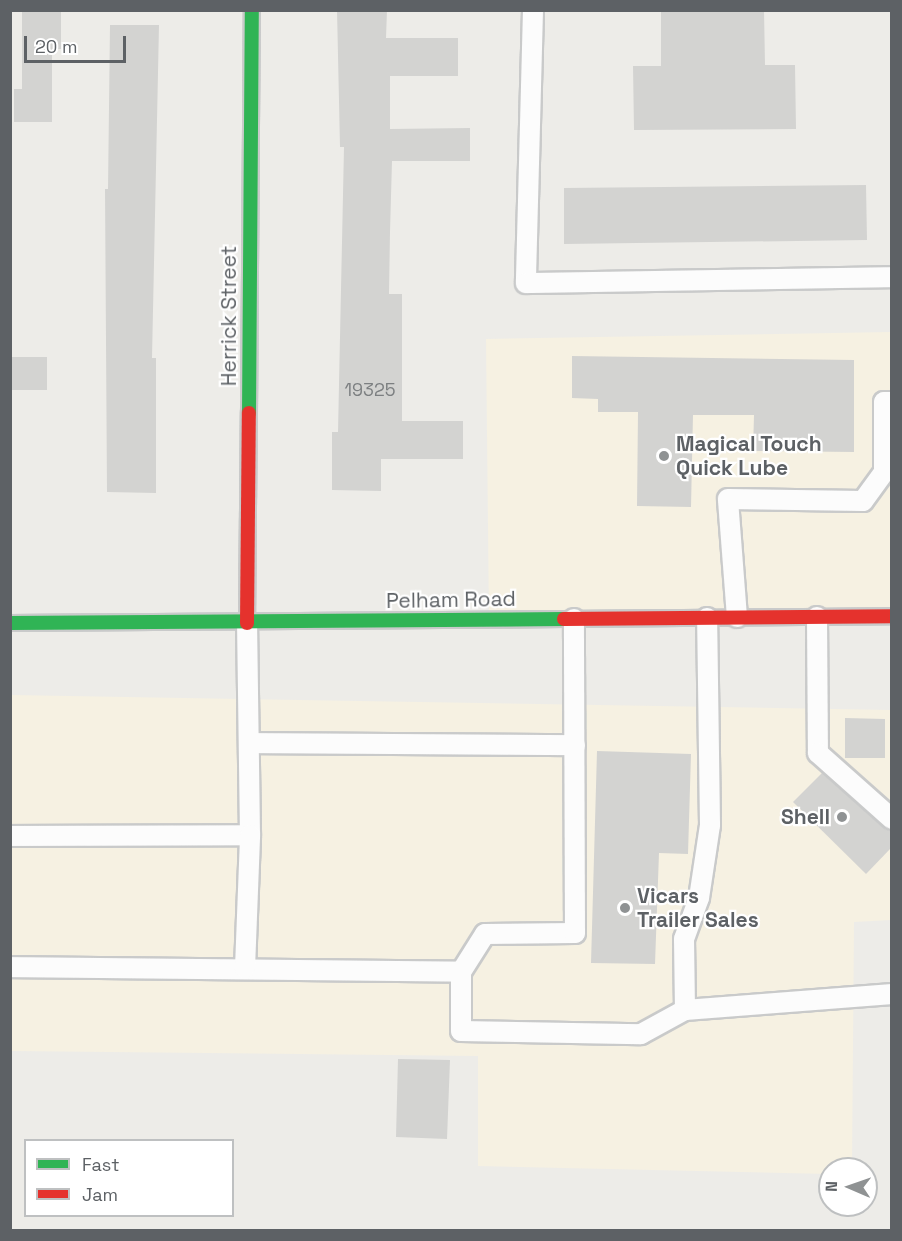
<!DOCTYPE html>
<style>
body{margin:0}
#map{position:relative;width:902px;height:1241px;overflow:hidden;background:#edece8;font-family:"Space Grotesk",sans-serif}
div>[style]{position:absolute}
.commercial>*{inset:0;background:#f6f1e2}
.building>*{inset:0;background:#d3d3d1}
.roads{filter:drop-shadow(2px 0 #c9caca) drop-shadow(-2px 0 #c9caca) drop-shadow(0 2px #c9caca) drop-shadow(0 -2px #c9caca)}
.lane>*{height:20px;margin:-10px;padding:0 10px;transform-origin:10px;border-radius:10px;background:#fcfcfc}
.fast>*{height:14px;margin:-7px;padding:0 7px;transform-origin:7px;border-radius:7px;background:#30b455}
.jam>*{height:14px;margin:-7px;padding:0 7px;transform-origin:7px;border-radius:7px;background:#e5322d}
.dots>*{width:16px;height:16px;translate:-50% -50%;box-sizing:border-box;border:3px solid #fff;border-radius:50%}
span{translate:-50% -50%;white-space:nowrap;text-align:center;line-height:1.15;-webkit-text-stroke:4.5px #fff;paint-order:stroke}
.number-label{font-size:18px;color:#7c7f81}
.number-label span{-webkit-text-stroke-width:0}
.street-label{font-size:21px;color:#5d6165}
.poi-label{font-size:21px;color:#5d6165;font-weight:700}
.left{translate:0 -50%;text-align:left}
.right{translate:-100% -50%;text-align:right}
.frame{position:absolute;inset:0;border:12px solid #5d6165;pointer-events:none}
.legend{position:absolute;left:24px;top:1139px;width:210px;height:78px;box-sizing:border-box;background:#fff;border:2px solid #bec0c1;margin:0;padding:8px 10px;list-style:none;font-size:18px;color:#5d6165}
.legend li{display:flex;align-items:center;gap:12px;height:30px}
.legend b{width:30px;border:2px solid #bec0c1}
.north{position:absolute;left:818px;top:1157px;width:60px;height:60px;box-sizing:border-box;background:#fff;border:2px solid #bec0c1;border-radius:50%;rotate:272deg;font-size:16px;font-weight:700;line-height:24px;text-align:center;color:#5d6165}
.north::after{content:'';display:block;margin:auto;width:21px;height:27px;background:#8f9293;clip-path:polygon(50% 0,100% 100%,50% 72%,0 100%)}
.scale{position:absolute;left:24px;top:36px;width:102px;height:27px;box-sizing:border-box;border:3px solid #5d6165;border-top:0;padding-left:8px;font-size:18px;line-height:21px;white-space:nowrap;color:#5d6165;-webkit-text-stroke:4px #fff;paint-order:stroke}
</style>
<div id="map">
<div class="commercial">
<i style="clip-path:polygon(891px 332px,891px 616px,489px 620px,486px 339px)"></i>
<i style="clip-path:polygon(11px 695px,891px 710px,891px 920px,854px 922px,852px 1169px,830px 1169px,830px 1174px,478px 1166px,478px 1056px,11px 1051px)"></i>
</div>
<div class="building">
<i style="clip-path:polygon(337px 10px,387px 10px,386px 38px,458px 38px,458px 76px,390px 76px,390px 129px,470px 128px,470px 161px,392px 161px,390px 232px,389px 294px,402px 294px,402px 421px,463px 421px,463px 459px,381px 459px,381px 491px,332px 490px,332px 432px,338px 432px,344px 147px,340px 147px)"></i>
<i style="clip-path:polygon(661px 10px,764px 10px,765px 65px,795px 65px,796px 129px,634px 130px,633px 66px,661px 66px)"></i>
<i style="clip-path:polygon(22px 11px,61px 11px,61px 49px,52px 49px,52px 122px,14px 122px,14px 89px,22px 89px)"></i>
<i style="clip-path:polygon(110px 25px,159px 25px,152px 358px,156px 358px,156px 493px,107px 492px,105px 189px,108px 189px)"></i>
<i style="clip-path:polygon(866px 185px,867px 240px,564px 244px,564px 188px)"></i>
<i style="clip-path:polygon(572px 356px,854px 360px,854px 452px,753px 451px,754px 415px,693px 415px,691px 507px,637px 506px,638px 412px,598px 412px,598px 399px,572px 398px)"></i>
<i style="clip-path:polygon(10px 357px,47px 357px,47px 390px,10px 390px)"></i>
<i style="clip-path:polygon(845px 718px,885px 719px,885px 758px,845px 758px)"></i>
<i style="clip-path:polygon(597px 751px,691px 754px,688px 854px,659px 853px,655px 964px,591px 963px)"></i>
<i style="clip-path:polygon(822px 773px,891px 831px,891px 848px,866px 874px,793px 802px)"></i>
<i style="clip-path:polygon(398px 1059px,450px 1060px,447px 1139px,396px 1137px)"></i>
</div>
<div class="roads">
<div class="lane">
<i style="left:533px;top:10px;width:273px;rotate:91.5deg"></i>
<i style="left:526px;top:283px;width:366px;rotate:-0.9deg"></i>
<i style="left:737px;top:617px;width:118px;rotate:-94.4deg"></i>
<i style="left:728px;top:499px;width:135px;rotate:0.8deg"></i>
<i style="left:863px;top:501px;width:36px;rotate:-54deg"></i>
<i style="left:884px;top:472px;width:70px;rotate:-90deg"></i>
<i style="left:884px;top:402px;width:8px"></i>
<i style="left:817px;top:617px;width:136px;rotate:89.6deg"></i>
<i style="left:818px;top:753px;width:99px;rotate:41.7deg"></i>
<i style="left:249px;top:743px;width:326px;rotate:0.4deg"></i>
<i style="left:10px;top:836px;width:240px;rotate:-0.2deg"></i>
<i style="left:250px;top:835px;width:212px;rotate:-90.8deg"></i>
<i style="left:10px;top:967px;width:451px;rotate:0.6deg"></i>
<i style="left:461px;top:972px;width:59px;rotate:90deg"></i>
<i style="left:461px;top:1031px;width:180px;rotate:1deg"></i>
<i style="left:641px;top:1034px;width:50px;rotate:-28.6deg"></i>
<i style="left:685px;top:1010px;width:208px;rotate:-4.4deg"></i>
<i style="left:245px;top:968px;width:133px;rotate:-87.8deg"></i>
<i style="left:461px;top:972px;width:45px;rotate:-57.7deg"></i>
<i style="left:485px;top:934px;width:90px;rotate:-0.6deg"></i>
<i style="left:575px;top:933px;width:314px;rotate:-90.2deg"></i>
<i style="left:685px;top:1010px;width:71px;rotate:-90.8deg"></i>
<i style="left:684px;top:939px;width:44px;rotate:-69.9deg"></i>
<i style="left:699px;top:898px;width:74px;rotate:-81.4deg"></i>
<i style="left:710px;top:825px;width:207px;rotate:-90.8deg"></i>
</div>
<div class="fast">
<i style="left:249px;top:413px;width:403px;rotate:-89.6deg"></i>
<i style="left:10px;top:623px;width:554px;rotate:-0.41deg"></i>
</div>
<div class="jam">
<i style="left:564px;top:619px;width:328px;rotate:-0.5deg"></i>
<i style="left:247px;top:623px;width:210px;rotate:-89.5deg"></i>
</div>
</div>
<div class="dots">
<i style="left:664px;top:456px;background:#8f9293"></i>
<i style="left:842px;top:817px;background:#8f9293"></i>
<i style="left:625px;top:908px;background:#8f9293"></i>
</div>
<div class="number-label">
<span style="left:370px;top:390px">19325</span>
</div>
<div class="street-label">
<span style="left:229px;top:316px;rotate:-90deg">Herrick Street</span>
<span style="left:451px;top:600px;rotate:-1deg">Pelham Road</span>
</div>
<div class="poi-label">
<span class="left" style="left:676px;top:456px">Magical Touch<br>Quick Lube</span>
<span class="right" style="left:830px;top:817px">Shell</span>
<span class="left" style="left:637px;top:908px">Vicars<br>Trailer Sales</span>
</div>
<div class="frame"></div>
<ul class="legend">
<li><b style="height:8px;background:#30b455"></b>Fast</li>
<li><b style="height:8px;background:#e5322d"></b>Jam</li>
</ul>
<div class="north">N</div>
<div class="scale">20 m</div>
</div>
